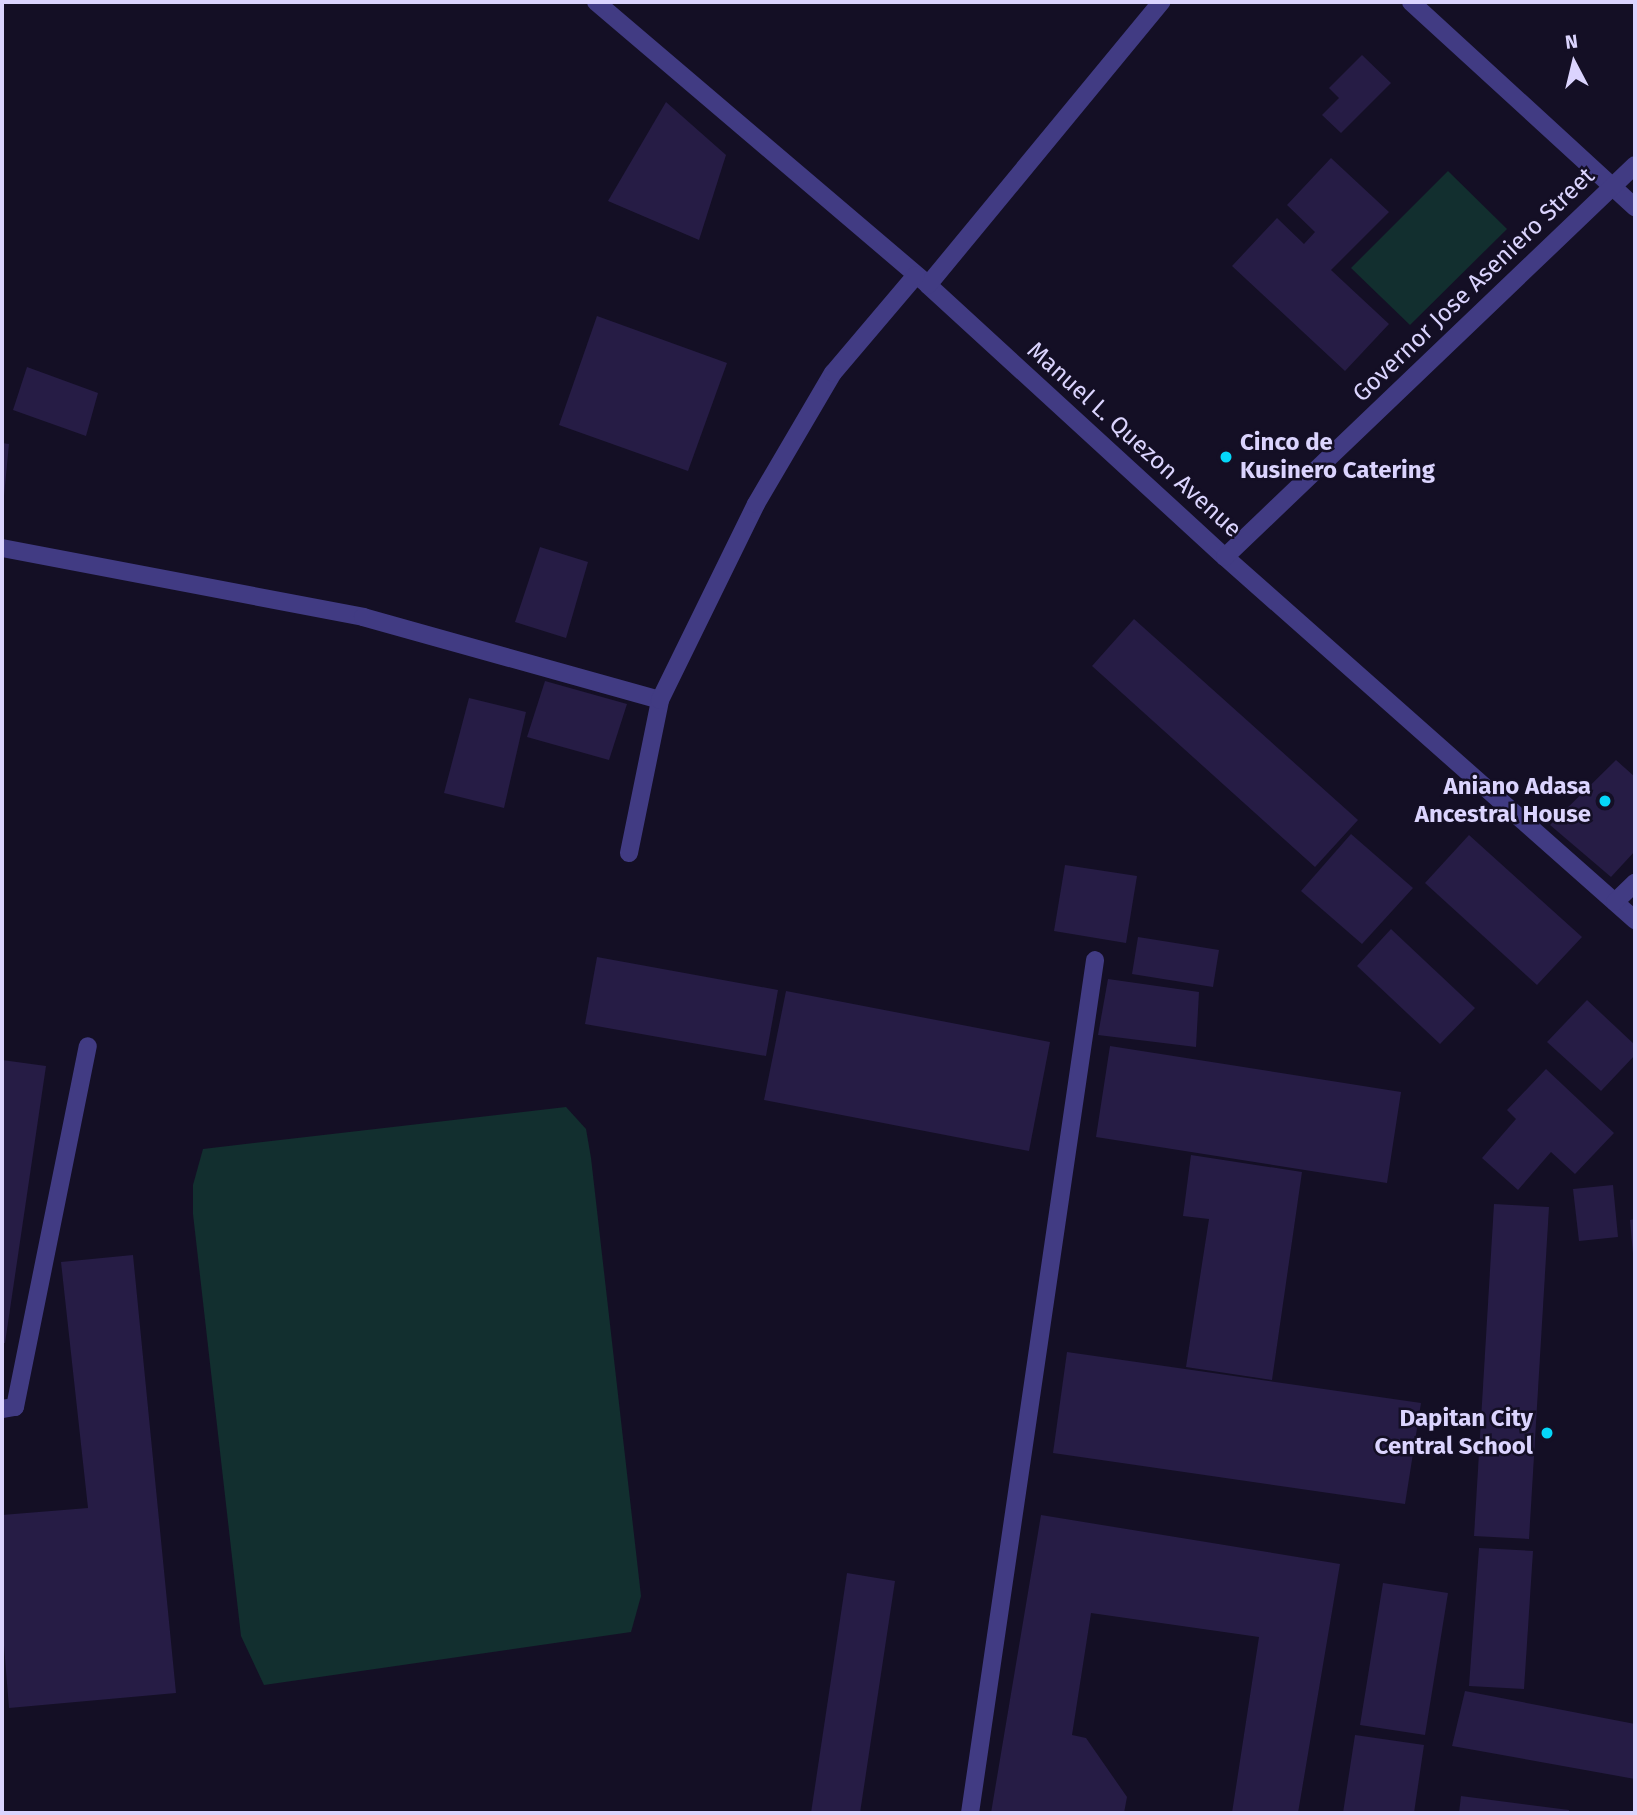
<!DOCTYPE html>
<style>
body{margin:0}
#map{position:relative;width:1637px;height:1815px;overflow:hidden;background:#140f25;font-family:"Fira Sans",sans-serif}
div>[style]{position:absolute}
.green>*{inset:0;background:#122f2f}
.building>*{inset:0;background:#261c45}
.lane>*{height:18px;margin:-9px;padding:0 9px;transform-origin:9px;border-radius:9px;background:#413b83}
.street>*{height:18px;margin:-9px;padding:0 9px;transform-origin:9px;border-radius:9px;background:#413b83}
.dots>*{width:19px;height:19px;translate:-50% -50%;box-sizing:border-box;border:4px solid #140f25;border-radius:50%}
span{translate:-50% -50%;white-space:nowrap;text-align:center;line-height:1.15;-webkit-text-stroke:5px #140f25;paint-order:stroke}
.street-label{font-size:24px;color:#dbd4fe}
.poi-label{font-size:24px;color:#dbd4fe;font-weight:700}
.left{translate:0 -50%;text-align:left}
.right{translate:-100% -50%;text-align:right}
.frame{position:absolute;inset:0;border:4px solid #dbd4fe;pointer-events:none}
.north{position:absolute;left:1539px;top:28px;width:70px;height:70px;-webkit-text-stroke:5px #140f25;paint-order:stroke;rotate:353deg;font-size:19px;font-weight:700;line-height:28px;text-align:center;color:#dbd4fe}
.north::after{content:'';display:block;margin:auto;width:24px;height:32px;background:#dbd4fe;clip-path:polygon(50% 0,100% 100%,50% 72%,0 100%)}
</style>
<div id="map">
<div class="green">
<i style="clip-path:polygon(1448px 171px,1507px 229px,1410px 325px,1351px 268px)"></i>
<i style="clip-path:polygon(566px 1107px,586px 1129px,591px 1158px,641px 1596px,631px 1632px,264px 1685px,241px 1636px,193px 1214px,193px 1185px,203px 1149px)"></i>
</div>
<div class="building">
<i style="clip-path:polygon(1362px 55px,1391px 83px,1341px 133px,1322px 115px,1339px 98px,1329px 88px)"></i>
<i style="clip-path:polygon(666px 102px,726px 155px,699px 240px,608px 201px)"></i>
<i style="clip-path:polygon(1331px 158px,1389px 212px,1331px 270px,1389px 324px,1345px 371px,1232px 266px,1277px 218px,1304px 244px,1315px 232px,1287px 205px)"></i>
<i style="clip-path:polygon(597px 316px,727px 363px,688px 471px,559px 425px)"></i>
<i style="clip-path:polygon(27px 367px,98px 393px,86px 436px,13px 410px)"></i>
<i style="clip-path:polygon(2px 443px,9px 444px,4px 496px,2px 495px)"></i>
<i style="clip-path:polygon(540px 547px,588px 562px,566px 638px,515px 622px)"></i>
<i style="clip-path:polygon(1134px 619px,1358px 820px,1315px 867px,1092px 666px)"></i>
<i style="clip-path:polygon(545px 681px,627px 704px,609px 760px,527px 737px)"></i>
<i style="clip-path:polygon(469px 698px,526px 712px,504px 808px,444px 793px)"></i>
<i style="clip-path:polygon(1616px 760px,1635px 777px,1635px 851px,1611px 877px,1550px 825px)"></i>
<i style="clip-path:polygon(1351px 834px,1413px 888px,1362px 944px,1301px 891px)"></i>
<i style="clip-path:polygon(1469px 835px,1582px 937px,1537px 985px,1425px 883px)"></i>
<i style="clip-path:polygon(1065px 865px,1137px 876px,1126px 943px,1054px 931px)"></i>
<i style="clip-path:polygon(1391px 929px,1475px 1008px,1440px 1044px,1357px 966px)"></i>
<i style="clip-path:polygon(1138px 937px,1219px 950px,1213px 987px,1132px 974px)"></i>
<i style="clip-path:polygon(597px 957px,778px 990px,766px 1056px,585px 1024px)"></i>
<i style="clip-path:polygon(1108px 979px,1199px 992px,1196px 1047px,1098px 1035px)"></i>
<i style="clip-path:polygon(786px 991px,1050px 1042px,1029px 1151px,764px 1100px)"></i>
<i style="clip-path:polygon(1587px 1000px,1635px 1045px,1635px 1055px,1601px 1091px,1547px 1042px)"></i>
<i style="clip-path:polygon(1110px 1046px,1401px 1092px,1387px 1183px,1096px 1137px)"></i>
<i style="clip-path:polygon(2px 1060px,46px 1066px,5px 1343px,2px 1343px)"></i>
<i style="clip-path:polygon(1546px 1069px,1614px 1133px,1575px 1174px,1551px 1152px,1518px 1190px,1482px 1158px,1516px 1119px,1507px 1110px)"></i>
<i style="clip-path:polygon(1191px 1155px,1302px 1172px,1272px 1380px,1186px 1367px,1209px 1219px,1183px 1216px)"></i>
<i style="clip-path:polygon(1613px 1185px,1618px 1237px,1579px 1241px,1573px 1189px)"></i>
<i style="clip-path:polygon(1494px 1204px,1549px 1207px,1529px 1539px,1474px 1536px)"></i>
<i style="clip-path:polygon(1635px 1219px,1635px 1254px,1633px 1254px,1630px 1220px)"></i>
<i style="clip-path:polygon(133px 1255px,176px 1693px,9px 1708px,2px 1621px,2px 1515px,88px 1508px,61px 1262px)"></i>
<i style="clip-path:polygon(1067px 1352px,1421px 1403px,1405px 1504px,1053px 1453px)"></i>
<i style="clip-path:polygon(1041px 1515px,1340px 1564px,1298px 1813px,1232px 1813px,1259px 1637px,1091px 1613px,1072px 1735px,1086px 1738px,1127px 1797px,1124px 1813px,991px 1813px)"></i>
<i style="clip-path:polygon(1479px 1548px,1533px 1551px,1524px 1689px,1469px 1686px)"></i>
<i style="clip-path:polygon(847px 1573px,895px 1581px,860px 1813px,811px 1813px)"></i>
<i style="clip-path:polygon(1383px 1583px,1448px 1593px,1425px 1735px,1360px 1725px)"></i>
<i style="clip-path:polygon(1465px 1691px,1635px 1724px,1635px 1779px,1452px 1746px)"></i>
<i style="clip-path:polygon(1355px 1735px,1424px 1745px,1414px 1813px,1343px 1813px)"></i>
<i style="clip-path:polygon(1461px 1796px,1569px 1810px,1569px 1813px,1459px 1813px)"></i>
</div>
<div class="lane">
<i style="left:2px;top:1409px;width:13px;rotate:-9deg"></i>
<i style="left:15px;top:1407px;width:368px;rotate:-78.6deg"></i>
<i style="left:970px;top:1813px;width:862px;rotate:-81.66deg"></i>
</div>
<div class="street">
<i style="left:596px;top:2px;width:436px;rotate:40.4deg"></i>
<i style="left:928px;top:285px;width:403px;rotate:42.5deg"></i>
<i style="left:1225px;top:557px;width:548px;rotate:41.52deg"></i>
<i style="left:1411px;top:2px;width:304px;rotate:42.5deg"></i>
<i style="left:928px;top:285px;width:367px;rotate:-50.5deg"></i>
<i style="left:2px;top:548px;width:368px;rotate:10.8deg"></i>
<i style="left:363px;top:617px;width:308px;rotate:15.6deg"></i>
<i style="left:1225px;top:557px;width:567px;rotate:-43.71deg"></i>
<i style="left:629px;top:853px;width:156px;rotate:-78.5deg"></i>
<i style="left:660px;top:700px;width:218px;rotate:-63.9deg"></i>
<i style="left:756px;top:504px;width:152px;rotate:-59.6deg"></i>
<i style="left:833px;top:373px;width:128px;rotate:-49.7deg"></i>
<i style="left:1615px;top:902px;width:28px;rotate:-44deg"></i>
</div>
<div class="dots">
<i style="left:1226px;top:457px;background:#05d7f9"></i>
<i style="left:1605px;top:801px;background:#05d7f9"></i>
<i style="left:1547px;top:1433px;background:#05d7f9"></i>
</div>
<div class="street-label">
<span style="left:1474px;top:285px;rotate:-44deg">Governor Jose Aseniero Street</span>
<span style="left:1134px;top:440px;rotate:42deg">Manuel L. Quezon Avenue</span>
</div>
<div class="poi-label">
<span class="left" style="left:1240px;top:457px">Cinco de<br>Kusinero Catering</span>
<span class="right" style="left:1591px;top:801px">Aniano Adasa<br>Ancestral House</span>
<span class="right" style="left:1533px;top:1433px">Dapitan City<br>Central School</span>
</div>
<div class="frame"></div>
<div class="north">N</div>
</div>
